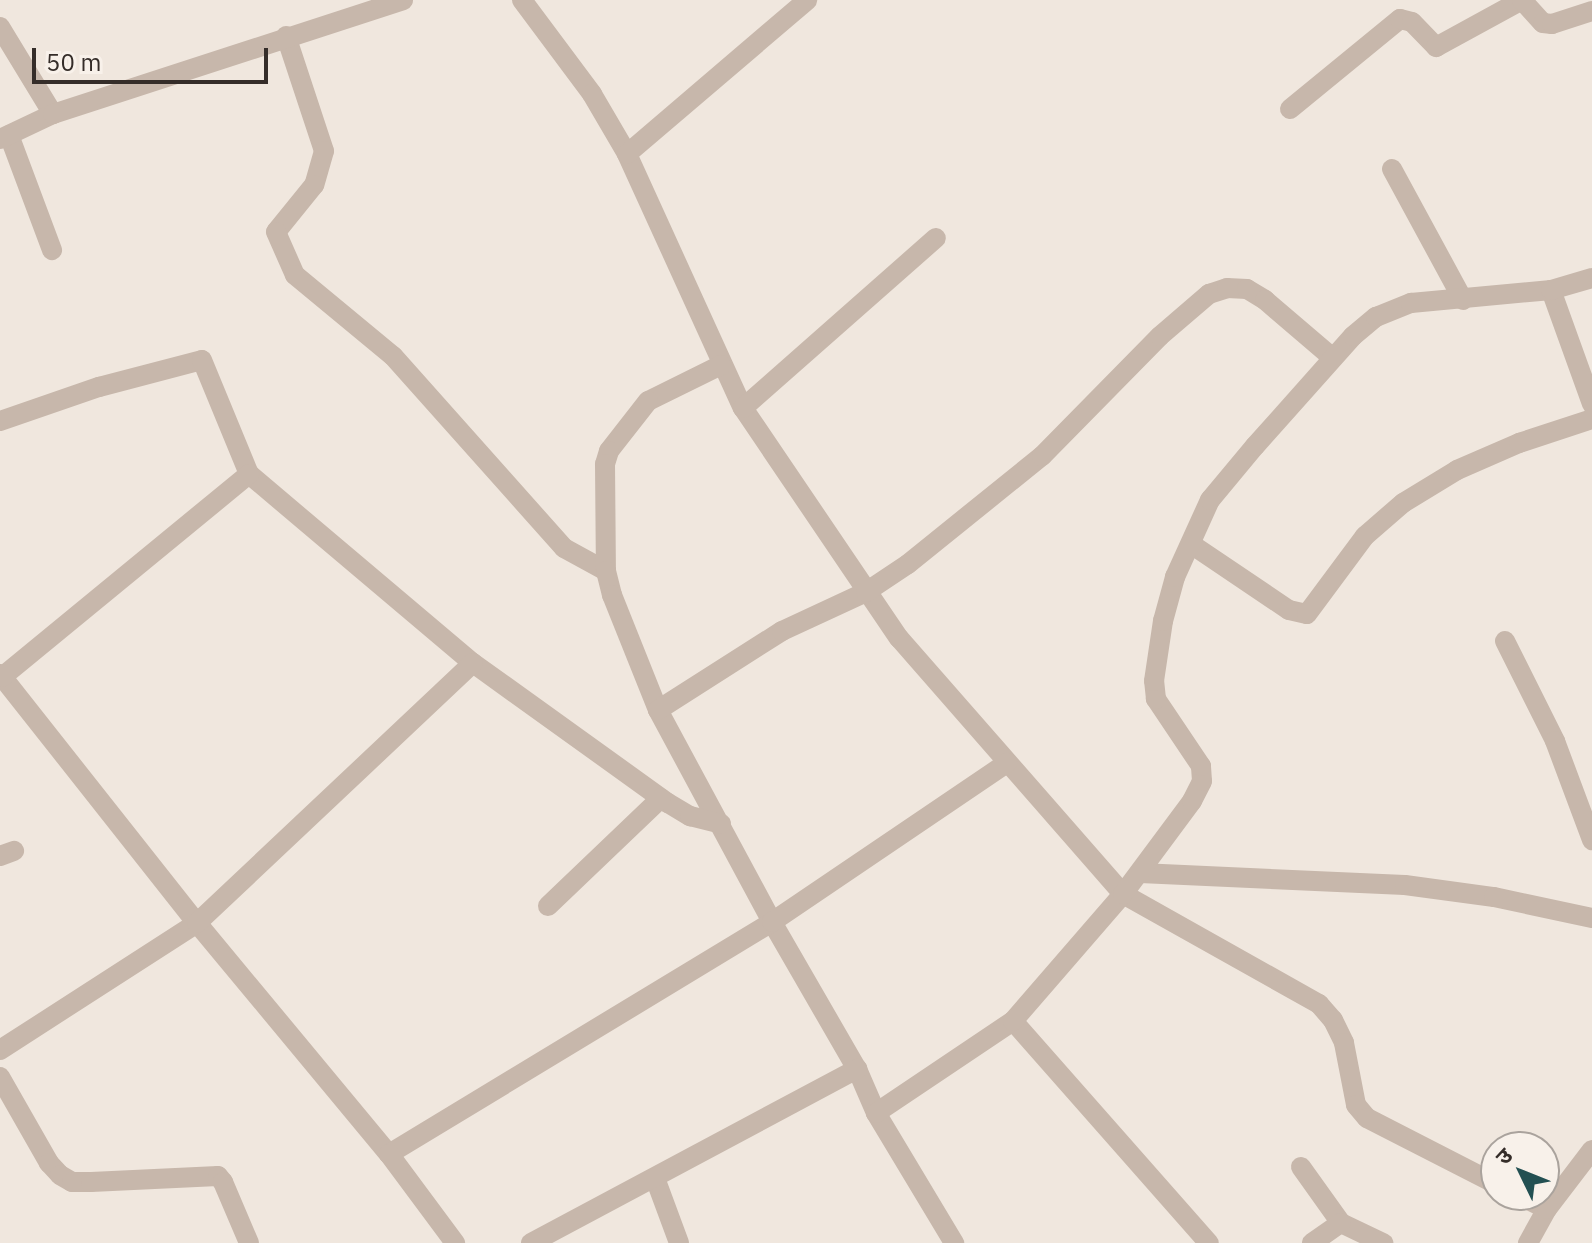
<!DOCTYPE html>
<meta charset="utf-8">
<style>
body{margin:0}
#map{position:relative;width:1592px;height:1243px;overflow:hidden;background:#f0e7de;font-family:"IBM Plex Sans","Noto Sans Devanagari",sans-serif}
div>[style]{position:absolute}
.minor>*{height:20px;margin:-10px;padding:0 10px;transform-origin:10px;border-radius:10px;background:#c7b7ab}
span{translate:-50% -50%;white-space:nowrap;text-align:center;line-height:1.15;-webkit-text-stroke:6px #f8f1ea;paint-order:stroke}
.north{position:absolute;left:1480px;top:1131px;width:80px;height:80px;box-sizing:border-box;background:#f8f1ea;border:2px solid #aaa39d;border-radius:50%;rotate:313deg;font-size:22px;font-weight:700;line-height:32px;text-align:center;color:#352d29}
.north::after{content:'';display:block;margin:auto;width:28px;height:36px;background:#235052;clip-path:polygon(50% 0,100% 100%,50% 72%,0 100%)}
.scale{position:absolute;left:32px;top:48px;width:236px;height:36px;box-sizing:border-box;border:4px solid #352d29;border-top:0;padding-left:10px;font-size:24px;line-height:28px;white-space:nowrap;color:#352d29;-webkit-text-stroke:6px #f8f1ea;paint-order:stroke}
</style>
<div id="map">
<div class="minor">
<i style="left:522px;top:0;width:117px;rotate:53.3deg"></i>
<i style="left:592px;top:94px;width:69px;rotate:59.7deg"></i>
<i style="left:627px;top:154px;width:279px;rotate:65.5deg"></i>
<i style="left:743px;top:408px;width:278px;rotate:55.9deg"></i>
<i style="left:899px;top:638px;width:340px;rotate:48.8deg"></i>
<i style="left:1123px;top:894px;width:225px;rotate:29.3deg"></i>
<i style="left:1319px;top:1004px;width:21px;rotate:49deg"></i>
<i style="left:1333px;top:1020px;width:25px;rotate:64deg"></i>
<i style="left:1344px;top:1043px;width:63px;rotate:79deg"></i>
<i style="left:1356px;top:1105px;width:17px;rotate:50deg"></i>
<i style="left:1367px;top:1118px;width:145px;rotate:27.1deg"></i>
<i style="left:0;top:27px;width:102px;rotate:58.7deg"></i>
<i style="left:286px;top:36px;width:121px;rotate:71.7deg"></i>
<i style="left:324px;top:151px;width:35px;rotate:106deg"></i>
<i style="left:314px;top:185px;width:60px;rotate:129deg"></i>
<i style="left:276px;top:232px;width:47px;rotate:66.2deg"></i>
<i style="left:295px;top:275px;width:127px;rotate:39.6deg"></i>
<i style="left:393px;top:356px;width:257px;rotate:48.3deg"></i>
<i style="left:564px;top:548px;width:48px;rotate:28.7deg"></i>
<i style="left:1290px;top:109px;width:142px;rotate:-39.3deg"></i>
<i style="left:1400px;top:19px;width:12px;rotate:14deg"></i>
<i style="left:1412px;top:22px;width:35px;rotate:46deg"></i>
<i style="left:1436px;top:47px;width:98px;rotate:-28.7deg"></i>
<i style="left:1522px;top:0;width:31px;rotate:48deg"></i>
<i style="left:1543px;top:23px;width:9px;rotate:6deg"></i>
<i style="left:1552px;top:24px;width:42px;rotate:-18deg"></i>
<i style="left:9px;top:135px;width:123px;rotate:69.5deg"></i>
<i style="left:0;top:139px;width:59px;rotate:-25.3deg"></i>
<i style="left:53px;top:114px;width:368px;rotate:-18deg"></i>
<i style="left:627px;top:154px;width:237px;rotate:-40.5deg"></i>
<i style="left:1392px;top:169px;width:149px;rotate:61.5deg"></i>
<i style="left:1551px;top:290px;width:121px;rotate:70.2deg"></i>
<i style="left:721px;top:365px;width:81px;rotate:153.7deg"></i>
<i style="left:648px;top:401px;width:63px;rotate:128deg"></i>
<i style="left:609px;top:451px;width:14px;rotate:107deg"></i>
<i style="left:605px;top:464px;width:107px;rotate:89.5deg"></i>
<i style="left:606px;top:571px;width:25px;rotate:76deg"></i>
<i style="left:612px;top:595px;width:124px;rotate:68.2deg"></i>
<i style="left:658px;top:710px;width:241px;rotate:61.7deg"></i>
<i style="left:772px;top:922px;width:170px;rotate:60deg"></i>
<i style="left:857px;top:1069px;width:48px;rotate:66.6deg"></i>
<i style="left:876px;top:1113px;width:152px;rotate:59deg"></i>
<i style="left:743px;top:408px;width:257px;rotate:-41.4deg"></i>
<i style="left:0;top:421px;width:105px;rotate:-19deg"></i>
<i style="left:99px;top:387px;width:106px;rotate:-14.7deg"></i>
<i style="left:202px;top:360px;width:123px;rotate:67.6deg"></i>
<i style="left:249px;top:474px;width:293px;rotate:40.2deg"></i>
<i style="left:473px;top:663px;width:240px;rotate:35.7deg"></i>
<i style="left:668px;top:803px;width:26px;rotate:31deg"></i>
<i style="left:690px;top:816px;width:32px;rotate:14deg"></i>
<i style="left:1191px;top:544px;width:118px;rotate:34deg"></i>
<i style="left:1289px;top:610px;width:18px;rotate:13deg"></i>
<i style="left:1307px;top:614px;width:97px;rotate:-53.4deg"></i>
<i style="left:1365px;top:536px;width:50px;rotate:-41deg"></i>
<i style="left:1403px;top:503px;width:63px;rotate:-31.4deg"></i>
<i style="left:1457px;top:470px;width:68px;rotate:-23.5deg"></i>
<i style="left:1519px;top:443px;width:77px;rotate:-18.2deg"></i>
<i style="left:1505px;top:641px;width:112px;rotate:63.4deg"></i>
<i style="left:1555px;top:741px;width:106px;rotate:69.5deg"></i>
<i style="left:0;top:674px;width:318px;rotate:51.7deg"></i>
<i style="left:197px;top:923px;width:300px;rotate:50.3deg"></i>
<i style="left:389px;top:1154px;width:448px;rotate:-31.2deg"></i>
<i style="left:772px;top:922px;width:284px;rotate:-34.1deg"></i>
<i style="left:2px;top:677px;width:320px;rotate:-39.4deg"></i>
<i style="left:658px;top:710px;width:147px;rotate:-32.5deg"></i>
<i style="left:782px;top:631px;width:93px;rotate:-24.9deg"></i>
<i style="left:866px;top:592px;width:50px;rotate:-33.7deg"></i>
<i style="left:908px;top:564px;width:172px;rotate:-38.9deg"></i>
<i style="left:1042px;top:456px;width:168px;rotate:-45.5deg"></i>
<i style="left:1160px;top:336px;width:65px;rotate:-40.6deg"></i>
<i style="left:1209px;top:294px;width:19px;rotate:-18deg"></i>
<i style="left:1227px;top:288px;width:20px;rotate:3deg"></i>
<i style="left:1247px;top:289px;width:21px;rotate:31deg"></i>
<i style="left:1265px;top:300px;width:89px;rotate:40.5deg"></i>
<i style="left:0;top:856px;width:15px;rotate:-20deg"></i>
<i style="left:1140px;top:873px;width:265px;rotate:2.6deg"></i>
<i style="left:1405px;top:885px;width:90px;rotate:7.7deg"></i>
<i style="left:1494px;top:897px;width:100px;rotate:12.1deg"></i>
<i style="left:548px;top:906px;width:156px;rotate:-43.7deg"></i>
<i style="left:1013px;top:1021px;width:296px;rotate:48.6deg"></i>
<i style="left:0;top:1050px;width:234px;rotate:-32.8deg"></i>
<i style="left:197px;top:923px;width:379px;rotate:-43.3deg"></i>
<i style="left:0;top:1077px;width:99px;rotate:60.3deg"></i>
<i style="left:49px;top:1163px;width:16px;rotate:47deg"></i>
<i style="left:60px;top:1175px;width:14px;rotate:30deg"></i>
<i style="left:72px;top:1182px;width:19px"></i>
<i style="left:91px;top:1182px;width:127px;rotate:-2.7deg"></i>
<i style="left:218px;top:1176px;width:8px;rotate:50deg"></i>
<i style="left:223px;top:1182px;width:66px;rotate:66.9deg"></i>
<i style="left:876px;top:1113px;width:165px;rotate:-33.9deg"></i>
<i style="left:1013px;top:1021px;width:168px;rotate:-49.1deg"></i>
<i style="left:1123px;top:894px;width:116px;rotate:-53.4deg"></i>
<i style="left:1192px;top:801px;width:22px;rotate:-63deg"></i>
<i style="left:1202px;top:781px;width:15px;rotate:-94deg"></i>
<i style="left:1201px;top:766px;width:81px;rotate:-123.9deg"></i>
<i style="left:1156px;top:699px;width:18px;rotate:-96deg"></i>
<i style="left:1154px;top:681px;width:61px;rotate:-81.5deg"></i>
<i style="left:1163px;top:621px;width:46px;rotate:-74.7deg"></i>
<i style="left:1175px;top:577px;width:85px;rotate:-65.6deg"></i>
<i style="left:1210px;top:500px;width:70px;rotate:-50.2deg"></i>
<i style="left:1255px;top:446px;width:147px;rotate:-48.3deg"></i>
<i style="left:1353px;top:336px;width:30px;rotate:-40deg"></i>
<i style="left:1376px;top:317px;width:38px;rotate:-22deg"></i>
<i style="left:1411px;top:303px;width:141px;rotate:-5.3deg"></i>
<i style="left:1551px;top:290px;width:43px;rotate:-16.3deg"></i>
<i style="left:389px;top:1154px;width:111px;rotate:53.4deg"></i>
<i style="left:1301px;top:1167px;width:69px;rotate:54.5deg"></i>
<i style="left:1341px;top:1223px;width:47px;rotate:25.5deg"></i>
<i style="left:655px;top:1178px;width:69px;rotate:69.7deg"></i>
<i style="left:1518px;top:1195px;width:32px;rotate:26deg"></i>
<i style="left:531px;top:1243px;width:370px;rotate:-28.1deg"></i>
<i style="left:1312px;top:1243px;width:35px;rotate:-35deg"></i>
<i style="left:1528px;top:1243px;width:39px;rotate:-61deg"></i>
<i style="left:1547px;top:1209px;width:74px;rotate:-52.7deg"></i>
</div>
<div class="north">उ</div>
<div class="scale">50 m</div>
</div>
